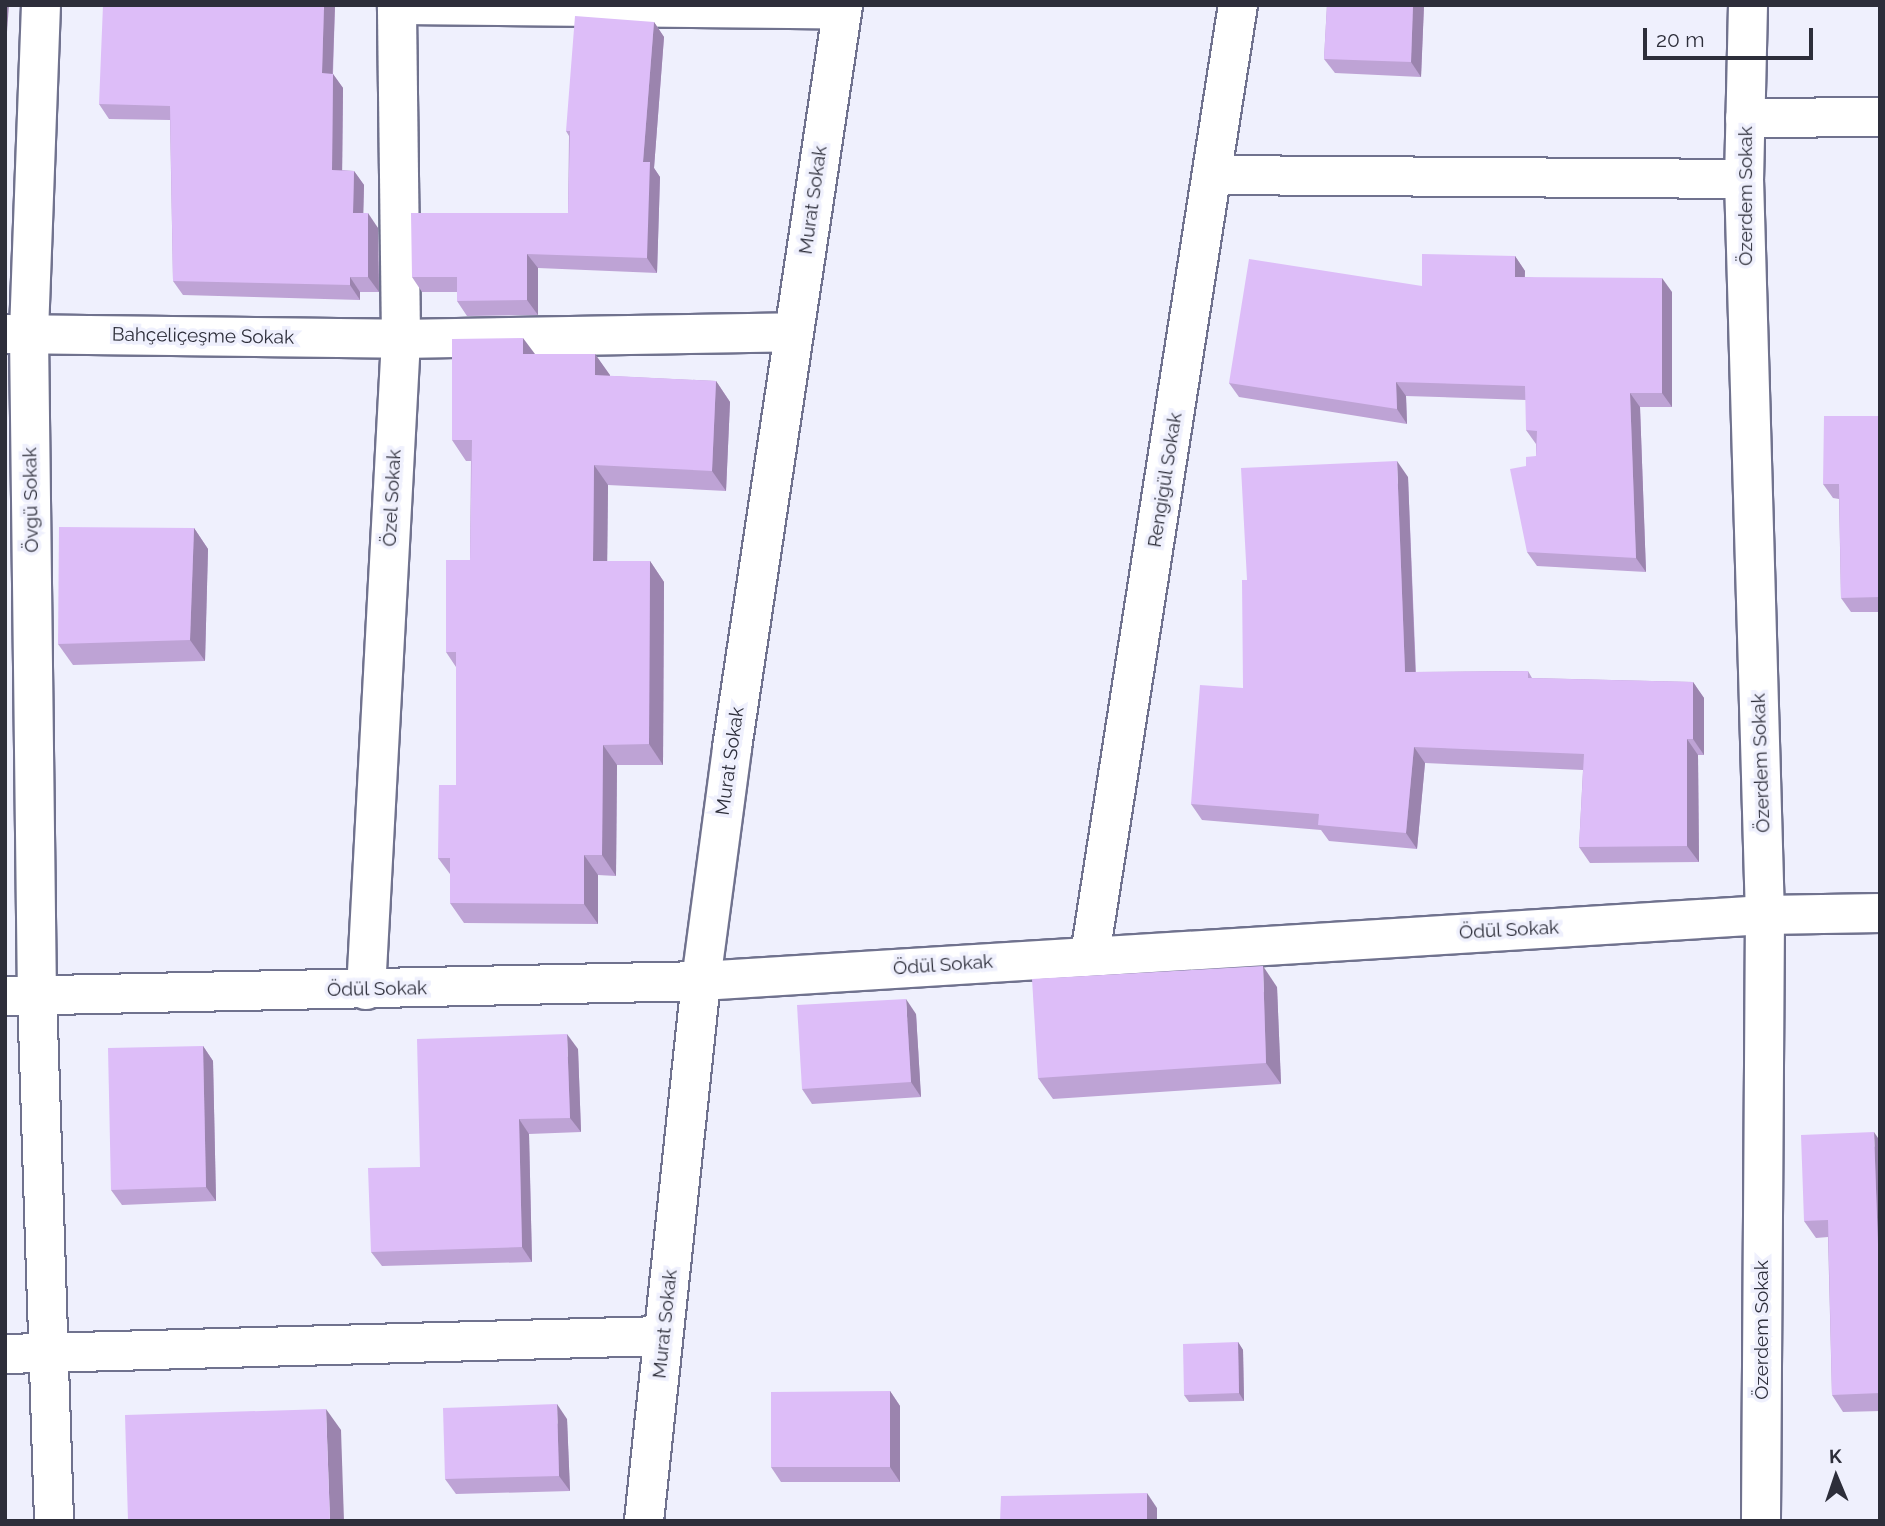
<!DOCTYPE html>
<meta charset="utf-8">
<style>
body{margin:0}
#map{position:relative;width:1885px;height:1526px;overflow:hidden;background:#eff0fd;font-family:Raleway,sans-serif}
div>[style]{position:absolute}
.roads{filter:drop-shadow(2px 0 #70728e) drop-shadow(-2px 0 #70728e) drop-shadow(0 2px #70728e) drop-shadow(0 -2px #70728e)}
.minor>*{height:38px;margin:-19px;padding:0 19px;transform-origin:19px;border-radius:19px;background:#fff}
.wall>*{inset:0;background:#bea3d5}
.shaded-wall>*{inset:0;background:#9b84ae}
.building>*{inset:0;background:#ddbdf8}
span{translate:-50% -50%;white-space:nowrap;text-align:center;line-height:1.15;-webkit-text-stroke:7px #eff0fd;paint-order:stroke}
.street-label{font-size:19px;color:#2d2e3a}
.frame{position:absolute;inset:0;border:7px solid #2d2e3a;pointer-events:none}
.north{position:absolute;left:1801px;top:1442px;width:70px;height:70px;-webkit-text-stroke:5px #eff0fd;paint-order:stroke;rotate:358deg;font-size:19px;font-weight:700;line-height:28px;text-align:center;color:#2d2e3a}
.north::after{content:'';display:block;margin:auto;width:24px;height:32px;background:#2d2e3a;clip-path:polygon(50% 0,100% 100%,50% 72%,0 100%)}
.scale{position:absolute;left:1643px;top:28px;width:170px;height:32px;box-sizing:border-box;border:4px solid #2d2e3a;border-top:0;padding-left:9px;font-size:21px;line-height:24px;white-space:nowrap;color:#2d2e3a;-webkit-text-stroke:5px #eff0fd;paint-order:stroke}
</style>
<div id="map">
<div class="roads">
<div class="minor">
<i style="left:41px;top:5px;width:329px;rotate:92.1deg"></i>
<i style="left:29px;top:334px;width:660px;rotate:89.31deg"></i>
<i style="left:37px;top:994px;width:527px;rotate:88.15deg"></i>
<i style="left:397px;top:5px;width:445px;rotate:0.6deg"></i>
<i style="left:1748px;top:5px;width:174px;rotate:91.3deg"></i>
<i style="left:1744px;top:179px;width:736px;rotate:88.37deg"></i>
<i style="left:1765px;top:915px;width:606px;rotate:90.38deg"></i>
<i style="left:1745px;top:118px;width:135px;rotate:-0.4deg"></i>
<i style="left:1212px;top:175px;width:532px;rotate:0.43deg"></i>
<i style="left:5px;top:334px;width:396px;rotate:0.7deg"></i>
<i style="left:401px;top:339px;width:393px;rotate:-1deg"></i>
<i style="left:1090px;top:955px;width:961px;rotate:-81.15deg"></i>
<i style="left:366px;top:990px;width:652px;rotate:-86.92deg"></i>
<i style="left:401px;top:339px;width:334px;rotate:-90.7deg"></i>
<i style="left:5px;top:996px;width:696px;rotate:-1.23deg"></i>
<i style="left:701px;top:981px;width:1066px;rotate:-3.55deg"></i>
<i style="left:1765px;top:915px;width:115px;rotate:-1deg"></i>
<i style="left:5px;top:1354px;width:658px;rotate:-1.57deg"></i>
<i style="left:644px;top:1521px;width:543px;rotate:-83.97deg"></i>
<i style="left:701px;top:981px;width:235px;rotate:-82.4deg"></i>
<i style="left:732px;top:748px;width:751px;rotate:-81.5deg"></i>
</div>
</div>
<div class="wall">
<i style="clip-path:polygon(335px 5px,333px 74px,343px 88px,342px 170px,354px 171px,364px 185px,363px 213px,378px 228px,379px 292px,360px 292px,360px 300px,183px 295px,173px 281px,170px 120px,109px 119px,99px 104px)"></i>
<i style="clip-path:polygon(1327px 5px,1424px 5px,1421px 77px,1335px 73px,1324px 59px)"></i>
<i style="clip-path:polygon(654px 22px,664px 37px,654px 168px,660px 177px,657px 273px,538px 268px,538px 315px,467px 316px,457px 301px,457px 292px,422px 292px,412px 277px,568px 213px,569px 136px,566px 131px)"></i>
<i style="clip-path:polygon(1515px 256px,1525px 271px,1525px 277px,1672px 292px,1672px 407px,1640px 407px,1646px 572px,1537px 566px,1527px 552px,1526px 466px,1536px 456px,1536px 444px,1526px 430px,1526px 400px,1406px 396px,1407px 424px,1239px 397px,1229px 383px,1422px 286px)"></i>
<i style="clip-path:polygon(534px 354px,595px 354px,610px 376px,716px 381px,730px 402px,726px 491px,608px 485px,607px 561px,650px 561px,664px 582px,663px 765px,617px 765px,616px 876px,598px 875px,598px 924px,464px 923px,450px 903px,450px 874px,438px 858px,456px 785px,456px 667px,446px 652px,470px 560px,471px 461px,466px 461px,452px 440px)"></i>
<i style="clip-path:polygon(1880px 416px,1880px 612px,1851px 612px,1841px 598px,1839px 499px,1833px 498px,1823px 484px)"></i>
<i style="clip-path:polygon(1408px 477px,1416px 672px,1528px 671px,1532px 678px,1693px 682px,1704px 698px,1704px 755px,1698px 755px,1699px 862px,1590px 863px,1579px 847px,1583px 770px,1425px 763px,1417px 849px,1329px 841px,1321px 830px,1202px 820px,1191px 804px,1243px 688px,1247px 580px)"></i>
<i style="clip-path:polygon(194px 528px,208px 549px,205px 661px,73px 665px,58px 644px)"></i>
<i style="clip-path:polygon(1277px 987px,1281px 1084px,1053px 1099px,1038px 1078px)"></i>
<i style="clip-path:polygon(916px 1014px,921px 1097px,812px 1104px,802px 1089px)"></i>
<i style="clip-path:polygon(203px 1046px,213px 1061px,216px 1201px,122px 1205px,111px 1190px)"></i>
<i style="clip-path:polygon(578px 1049px,581px 1132px,529px 1134px,532px 1262px,382px 1266px,371px 1252px,420px 1167px)"></i>
<i style="clip-path:polygon(1880px 1141px,1880px 1411px,1843px 1412px,1832px 1395px,1828px 1237px,1816px 1238px,1804px 1221px)"></i>
<i style="clip-path:polygon(1238px 1342px,1243px 1350px,1244px 1401px,1189px 1402px,1184px 1395px)"></i>
<i style="clip-path:polygon(890px 1391px,900px 1406px,900px 1482px,781px 1482px,771px 1467px)"></i>
<i style="clip-path:polygon(567px 1419px,570px 1491px,456px 1494px,445px 1479px)"></i>
</div>
<div class="shaded-wall">
<i style="clip-path:polygon(5px 5px,9px 5px,5px 58px)"></i>
<i style="clip-path:polygon(324px 5px,335px 5px,332px 88px,322px 73px)"></i>
<i style="clip-path:polygon(1413px 5px,1424px 5px,1421px 77px,1411px 62px)"></i>
<i style="clip-path:polygon(654px 22px,664px 37px,654px 168px,660px 177px,657px 273px,647px 258px,643px 162px)"></i>
<i style="clip-path:polygon(333px 74px,343px 88px,342px 185px,332px 170px)"></i>
<i style="clip-path:polygon(354px 171px,364px 185px,363px 228px,353px 213px)"></i>
<i style="clip-path:polygon(368px 213px,378px 228px,379px 292px,368px 277px)"></i>
<i style="clip-path:polygon(527px 254px,538px 268px,538px 315px,527px 300px)"></i>
<i style="clip-path:polygon(1515px 256px,1525px 271px,1524px 291px,1515px 277px)"></i>
<i style="clip-path:polygon(350px 277px,360px 292px,360px 300px,350px 285px)"></i>
<i style="clip-path:polygon(1662px 278px,1672px 292px,1672px 407px,1662px 393px)"></i>
<i style="clip-path:polygon(523px 338px,538px 358px,523px 354px)"></i>
<i style="clip-path:polygon(595px 354px,610px 375px,609px 396px,595px 375px)"></i>
<i style="clip-path:polygon(716px 381px,730px 402px,726px 491px,712px 471px)"></i>
<i style="clip-path:polygon(1396px 382px,1406px 396px,1407px 424px,1397px 409px)"></i>
<i style="clip-path:polygon(1630px 393px,1640px 407px,1646px 572px,1636px 558px)"></i>
<i style="clip-path:polygon(1397px 461px,1408px 477px,1416px 688px,1405px 672px)"></i>
<i style="clip-path:polygon(594px 465px,608px 485px,607px 581px,593px 561px)"></i>
<i style="clip-path:polygon(194px 528px,208px 549px,205px 661px,190px 640px)"></i>
<i style="clip-path:polygon(650px 561px,664px 582px,663px 765px,649px 744px)"></i>
<i style="clip-path:polygon(1693px 682px,1704px 698px,1704px 755px,1693px 739px)"></i>
<i style="clip-path:polygon(1687px 739px,1698px 755px,1699px 862px,1687px 846px)"></i>
<i style="clip-path:polygon(603px 745px,617px 765px,616px 876px,602px 855px)"></i>
<i style="clip-path:polygon(1414px 747px,1425px 763px,1417px 849px,1406px 833px)"></i>
<i style="clip-path:polygon(584px 855px,598px 875px,598px 924px,584px 904px)"></i>
<i style="clip-path:polygon(1263px 966px,1277px 987px,1281px 1084px,1266px 1063px)"></i>
<i style="clip-path:polygon(906px 999px,916px 1014px,921px 1097px,911px 1082px)"></i>
<i style="clip-path:polygon(567px 1034px,578px 1049px,581px 1132px,570px 1118px)"></i>
<i style="clip-path:polygon(203px 1046px,213px 1061px,216px 1201px,206px 1187px)"></i>
<i style="clip-path:polygon(519px 1119px,529px 1134px,532px 1262px,522px 1247px)"></i>
<i style="clip-path:polygon(1874px 1132px,1880px 1141px,1880px 1302px)"></i>
<i style="clip-path:polygon(1238px 1342px,1243px 1350px,1244px 1401px,1239px 1393px)"></i>
<i style="clip-path:polygon(890px 1391px,900px 1406px,900px 1482px,890px 1467px)"></i>
<i style="clip-path:polygon(557px 1404px,567px 1419px,570px 1491px,559px 1476px)"></i>
<i style="clip-path:polygon(326px 1409px,341px 1430px,344px 1521px,330px 1521px)"></i>
<i style="clip-path:polygon(1147px 1493px,1157px 1508px,1157px 1521px,1147px 1521px)"></i>
</div>
<div class="building">
<i style="clip-path:polygon(103px 5px,324px 5px,322px 73px,333px 74px,332px 170px,354px 171px,353px 213px,368px 213px,368px 277px,350px 277px,350px 285px,173px 281px,170px 106px,99px 104px)"></i>
<i style="clip-path:polygon(1327px 5px,1413px 5px,1411px 62px,1324px 59px)"></i>
<i style="clip-path:polygon(575px 16px,654px 22px,643px 162px,650px 162px,647px 258px,527px 254px,527px 300px,457px 301px,457px 277px,412px 277px,411px 213px,568px 213px,570px 131px,566px 131px)"></i>
<i style="clip-path:polygon(1422px 254px,1515px 256px,1515px 277px,1662px 278px,1662px 393px,1630px 393px,1636px 558px,1527px 552px,1510px 469px,1526px 466px,1526px 457px,1536px 456px,1537px 431px,1526px 430px,1525px 386px,1396px 382px,1397px 409px,1229px 383px,1249px 259px,1422px 286px)"></i>
<i style="clip-path:polygon(523px 338px,523px 354px,595px 354px,595px 375px,716px 381px,712px 471px,594px 465px,593px 561px,650px 561px,649px 744px,603px 745px,602px 855px,584px 855px,584px 904px,450px 903px,450px 858px,438px 858px,439px 785px,456px 785px,456px 652px,446px 652px,446px 560px,470px 560px,472px 440px,452px 440px,452px 339px)"></i>
<i style="clip-path:polygon(1824px 416px,1880px 416px,1880px 597px,1841px 598px,1839px 484px,1823px 484px)"></i>
<i style="clip-path:polygon(1397px 461px,1405px 672px,1528px 671px,1528px 678px,1693px 682px,1693px 739px,1687px 739px,1687px 846px,1579px 847px,1584px 754px,1414px 747px,1406px 833px,1318px 825px,1319px 814px,1191px 804px,1200px 685px,1243px 688px,1242px 580px,1247px 580px,1241px 468px)"></i>
<i style="clip-path:polygon(59px 527px,194px 528px,190px 640px,58px 644px)"></i>
<i style="clip-path:polygon(1263px 966px,1266px 1063px,1038px 1078px,1032px 979px)"></i>
<i style="clip-path:polygon(906px 999px,911px 1082px,802px 1089px,797px 1005px)"></i>
<i style="clip-path:polygon(567px 1034px,570px 1118px,519px 1119px,522px 1247px,371px 1252px,368px 1168px,420px 1167px,417px 1039px)"></i>
<i style="clip-path:polygon(203px 1046px,206px 1187px,111px 1190px,108px 1048px)"></i>
<i style="clip-path:polygon(1874px 1132px,1880px 1301px,1880px 1393px,1832px 1395px,1828px 1220px,1804px 1221px,1801px 1135px)"></i>
<i style="clip-path:polygon(1238px 1342px,1239px 1393px,1184px 1395px,1183px 1344px)"></i>
<i style="clip-path:polygon(890px 1391px,890px 1467px,771px 1467px,771px 1392px)"></i>
<i style="clip-path:polygon(557px 1404px,559px 1476px,445px 1479px,443px 1408px)"></i>
<i style="clip-path:polygon(326px 1409px,330px 1521px,128px 1521px,125px 1415px)"></i>
<i style="clip-path:polygon(1147px 1493px,1147px 1521px,1000px 1521px,1001px 1496px)"></i>
</div>
<div class="street-label">
<span style="left:1746px;top:196px;rotate:-90deg">Özerdem Sokak</span>
<span style="left:813px;top:200px;rotate:-82deg">Murat Sokak</span>
<span style="left:203px;top:336px;rotate:1deg">Bahçeliçeşme Sokak</span>
<span style="left:1165px;top:480px;rotate:-81deg">Rengigül Sokak</span>
<span style="left:392px;top:498px;rotate:-87deg">Özel Sokak</span>
<span style="left:31px;top:500px;rotate:-91deg">Övgü Sokak</span>
<span style="left:730px;top:761px;rotate:-82deg">Murat Sokak</span>
<span style="left:1761px;top:763px;rotate:-92deg">Özerdem Sokak</span>
<span style="left:1509px;top:930px;rotate:-3deg">Ödül Sokak</span>
<span style="left:943px;top:965px;rotate:-4deg">Ödül Sokak</span>
<span style="left:377px;top:989px;rotate:-1deg">Ödül Sokak</span>
<span style="left:665px;top:1324px;rotate:-84deg">Murat Sokak</span>
<span style="left:1762px;top:1330px;rotate:-90deg">Özerdem Sokak</span>
</div>
<div class="frame"></div>
<div class="north">K</div>
<div class="scale">20 m</div>
</div>
